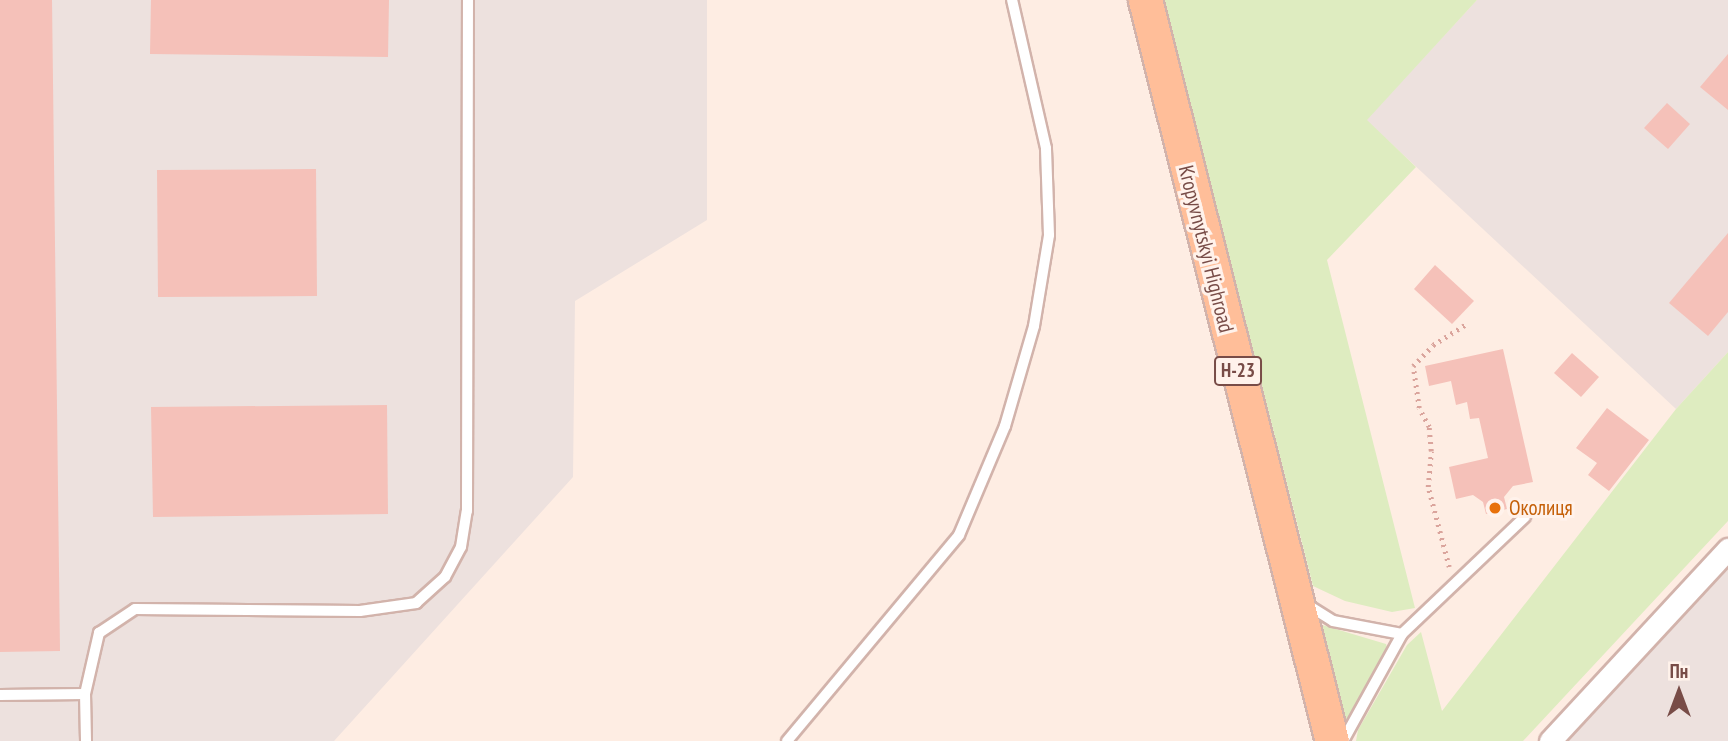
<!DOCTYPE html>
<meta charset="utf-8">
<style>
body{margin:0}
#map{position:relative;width:1728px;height:741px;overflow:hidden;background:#feede3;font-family:"PT Sans Narrow",sans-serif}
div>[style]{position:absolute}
.industrial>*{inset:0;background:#ede1de}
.green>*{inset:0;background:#deecc0}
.building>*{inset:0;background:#f5c1b9}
.path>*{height:4.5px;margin-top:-2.25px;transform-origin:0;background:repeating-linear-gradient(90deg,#daa49c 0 2px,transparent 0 7px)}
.roads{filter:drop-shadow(2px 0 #d2b3ab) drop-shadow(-2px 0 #d2b3ab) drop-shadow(0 2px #d2b3ab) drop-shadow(0 -2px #d2b3ab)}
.lane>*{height:10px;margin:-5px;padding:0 5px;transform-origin:5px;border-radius:5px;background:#fff}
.street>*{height:21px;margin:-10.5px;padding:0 10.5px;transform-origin:10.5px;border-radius:10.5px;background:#fff}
.primary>*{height:33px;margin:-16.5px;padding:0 16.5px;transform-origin:16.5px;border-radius:16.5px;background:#ffbe99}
.dots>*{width:19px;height:19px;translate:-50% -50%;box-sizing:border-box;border:4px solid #fff2eb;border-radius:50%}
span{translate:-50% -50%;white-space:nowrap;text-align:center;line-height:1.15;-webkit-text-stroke:6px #fff2eb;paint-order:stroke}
.shield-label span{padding:2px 5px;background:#fff2eb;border:2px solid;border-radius:5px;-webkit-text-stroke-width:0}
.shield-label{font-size:19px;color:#784c47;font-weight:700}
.street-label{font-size:21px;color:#784c47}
.food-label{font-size:21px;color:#c56008}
.left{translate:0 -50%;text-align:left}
.north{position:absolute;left:1644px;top:657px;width:70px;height:70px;-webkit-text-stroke:5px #fff2eb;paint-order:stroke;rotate:0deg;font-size:19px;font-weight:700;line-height:28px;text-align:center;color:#784c47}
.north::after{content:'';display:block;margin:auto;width:24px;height:32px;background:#784c47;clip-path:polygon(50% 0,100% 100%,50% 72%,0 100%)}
</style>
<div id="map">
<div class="industrial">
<i style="clip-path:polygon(0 0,707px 0,707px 220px,575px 301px,573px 477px,334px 741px,0 741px)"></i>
<i style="clip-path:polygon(1477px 0,1728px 0,1728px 352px,1676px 409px,1366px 120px)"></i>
<i style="clip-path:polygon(1728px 564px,1728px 741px,1563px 741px)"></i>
</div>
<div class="green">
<i style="clip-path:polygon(1145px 0,1477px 0,1367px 120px,1416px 167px,1327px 260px,1415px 608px,1392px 612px,1345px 601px,1313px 586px,1237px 288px,1217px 291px)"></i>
<i style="clip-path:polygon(1728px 352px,1728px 521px,1523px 741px,1356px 741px,1358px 730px,1407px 645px,1421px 632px,1442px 711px,1676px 409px)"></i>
<i style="clip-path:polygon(1319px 624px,1386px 644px,1388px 651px,1351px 719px,1342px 724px)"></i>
</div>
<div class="building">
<i style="clip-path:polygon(0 0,52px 0,60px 651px,0 652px)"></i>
<i style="clip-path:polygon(151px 0,389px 0,388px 57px,150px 54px)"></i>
<i style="clip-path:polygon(1728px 54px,1728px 110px,1700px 87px)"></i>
<i style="clip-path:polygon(1667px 103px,1690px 124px,1668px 149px,1644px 128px)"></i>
<i style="clip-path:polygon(316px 169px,317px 296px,158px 297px,157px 170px)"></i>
<i style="clip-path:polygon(1728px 233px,1728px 312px,1708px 336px,1669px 303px)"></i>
<i style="clip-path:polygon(1435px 265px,1474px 301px,1452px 324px,1414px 289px)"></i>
<i style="clip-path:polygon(1503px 349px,1533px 482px,1513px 486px,1504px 497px,1507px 509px,1486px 514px,1483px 502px,1473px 495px,1456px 499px,1449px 467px,1488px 458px,1479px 418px,1470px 419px,1467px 402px,1456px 405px,1451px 381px,1429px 386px,1425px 366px)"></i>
<i style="clip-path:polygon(1572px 353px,1599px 377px,1581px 397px,1554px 373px)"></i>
<i style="clip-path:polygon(387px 405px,388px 514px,153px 517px,151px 407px)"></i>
<i style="clip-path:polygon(1607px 408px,1649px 440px,1609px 491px,1588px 475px,1597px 463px,1576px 448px)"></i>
</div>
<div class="path">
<i style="left:1449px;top:567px;width:83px;rotate:-104.7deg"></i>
<i style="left:1428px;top:487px;width:36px;rotate:-85deg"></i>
<i style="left:1431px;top:451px;width:24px;rotate:-95deg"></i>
<i style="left:1429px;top:427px;width:21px;rotate:-118deg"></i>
<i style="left:1419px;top:408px;width:42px;rotate:-98.1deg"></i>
<i style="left:1413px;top:366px;width:29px;rotate:-46deg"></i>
<i style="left:1433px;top:345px;width:41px;rotate:-32.2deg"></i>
</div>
<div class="roads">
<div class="lane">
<i style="left:1306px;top:604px;width:32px;rotate:32deg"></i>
<i style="left:1333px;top:621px;width:70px;rotate:10.7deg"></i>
<i style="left:0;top:695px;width:85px;rotate:-0.7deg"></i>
<i style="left:86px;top:741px;width:47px;rotate:-91.2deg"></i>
<i style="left:85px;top:694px;width:63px;rotate:-77.1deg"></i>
<i style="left:99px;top:633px;width:43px;rotate:-33.7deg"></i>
<i style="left:135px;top:609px;width:225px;rotate:0.5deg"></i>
<i style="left:360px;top:611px;width:57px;rotate:-8.1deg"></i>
<i style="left:416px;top:603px;width:39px;rotate:-42deg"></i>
<i style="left:445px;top:577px;width:34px;rotate:-62deg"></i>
<i style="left:461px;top:547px;width:36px;rotate:-81deg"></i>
<i style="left:467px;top:511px;width:511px;rotate:-89.89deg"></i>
<i style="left:787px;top:741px;width:268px;rotate:-50.1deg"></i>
<i style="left:959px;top:535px;width:118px;rotate:-67.1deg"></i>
<i style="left:1005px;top:426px;width:104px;rotate:-73.8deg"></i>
<i style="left:1034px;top:326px;width:92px;rotate:-80.6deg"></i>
<i style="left:1049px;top:235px;width:87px;rotate:-92deg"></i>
<i style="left:1046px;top:148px;width:152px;rotate:-102.9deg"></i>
<i style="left:1343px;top:741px;width:122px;rotate:-61.1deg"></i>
<i style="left:1402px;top:634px;width:170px;rotate:-43.6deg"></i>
</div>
<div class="street">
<i style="left:1550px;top:741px;width:262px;rotate:-47.2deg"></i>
</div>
<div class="primary">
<i style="left:1145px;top:0;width:764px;rotate:75.84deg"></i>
</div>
</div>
<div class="dots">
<i style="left:1495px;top:508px;background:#e8710a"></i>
</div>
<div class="shield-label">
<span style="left:1238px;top:371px">Н-23</span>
</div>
<div class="street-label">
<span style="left:1206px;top:249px;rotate:76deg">Kropyvnytskyi Highroad</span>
</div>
<div class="food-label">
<span class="left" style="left:1509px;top:508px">Околиця</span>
</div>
<div class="north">Пн</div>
</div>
